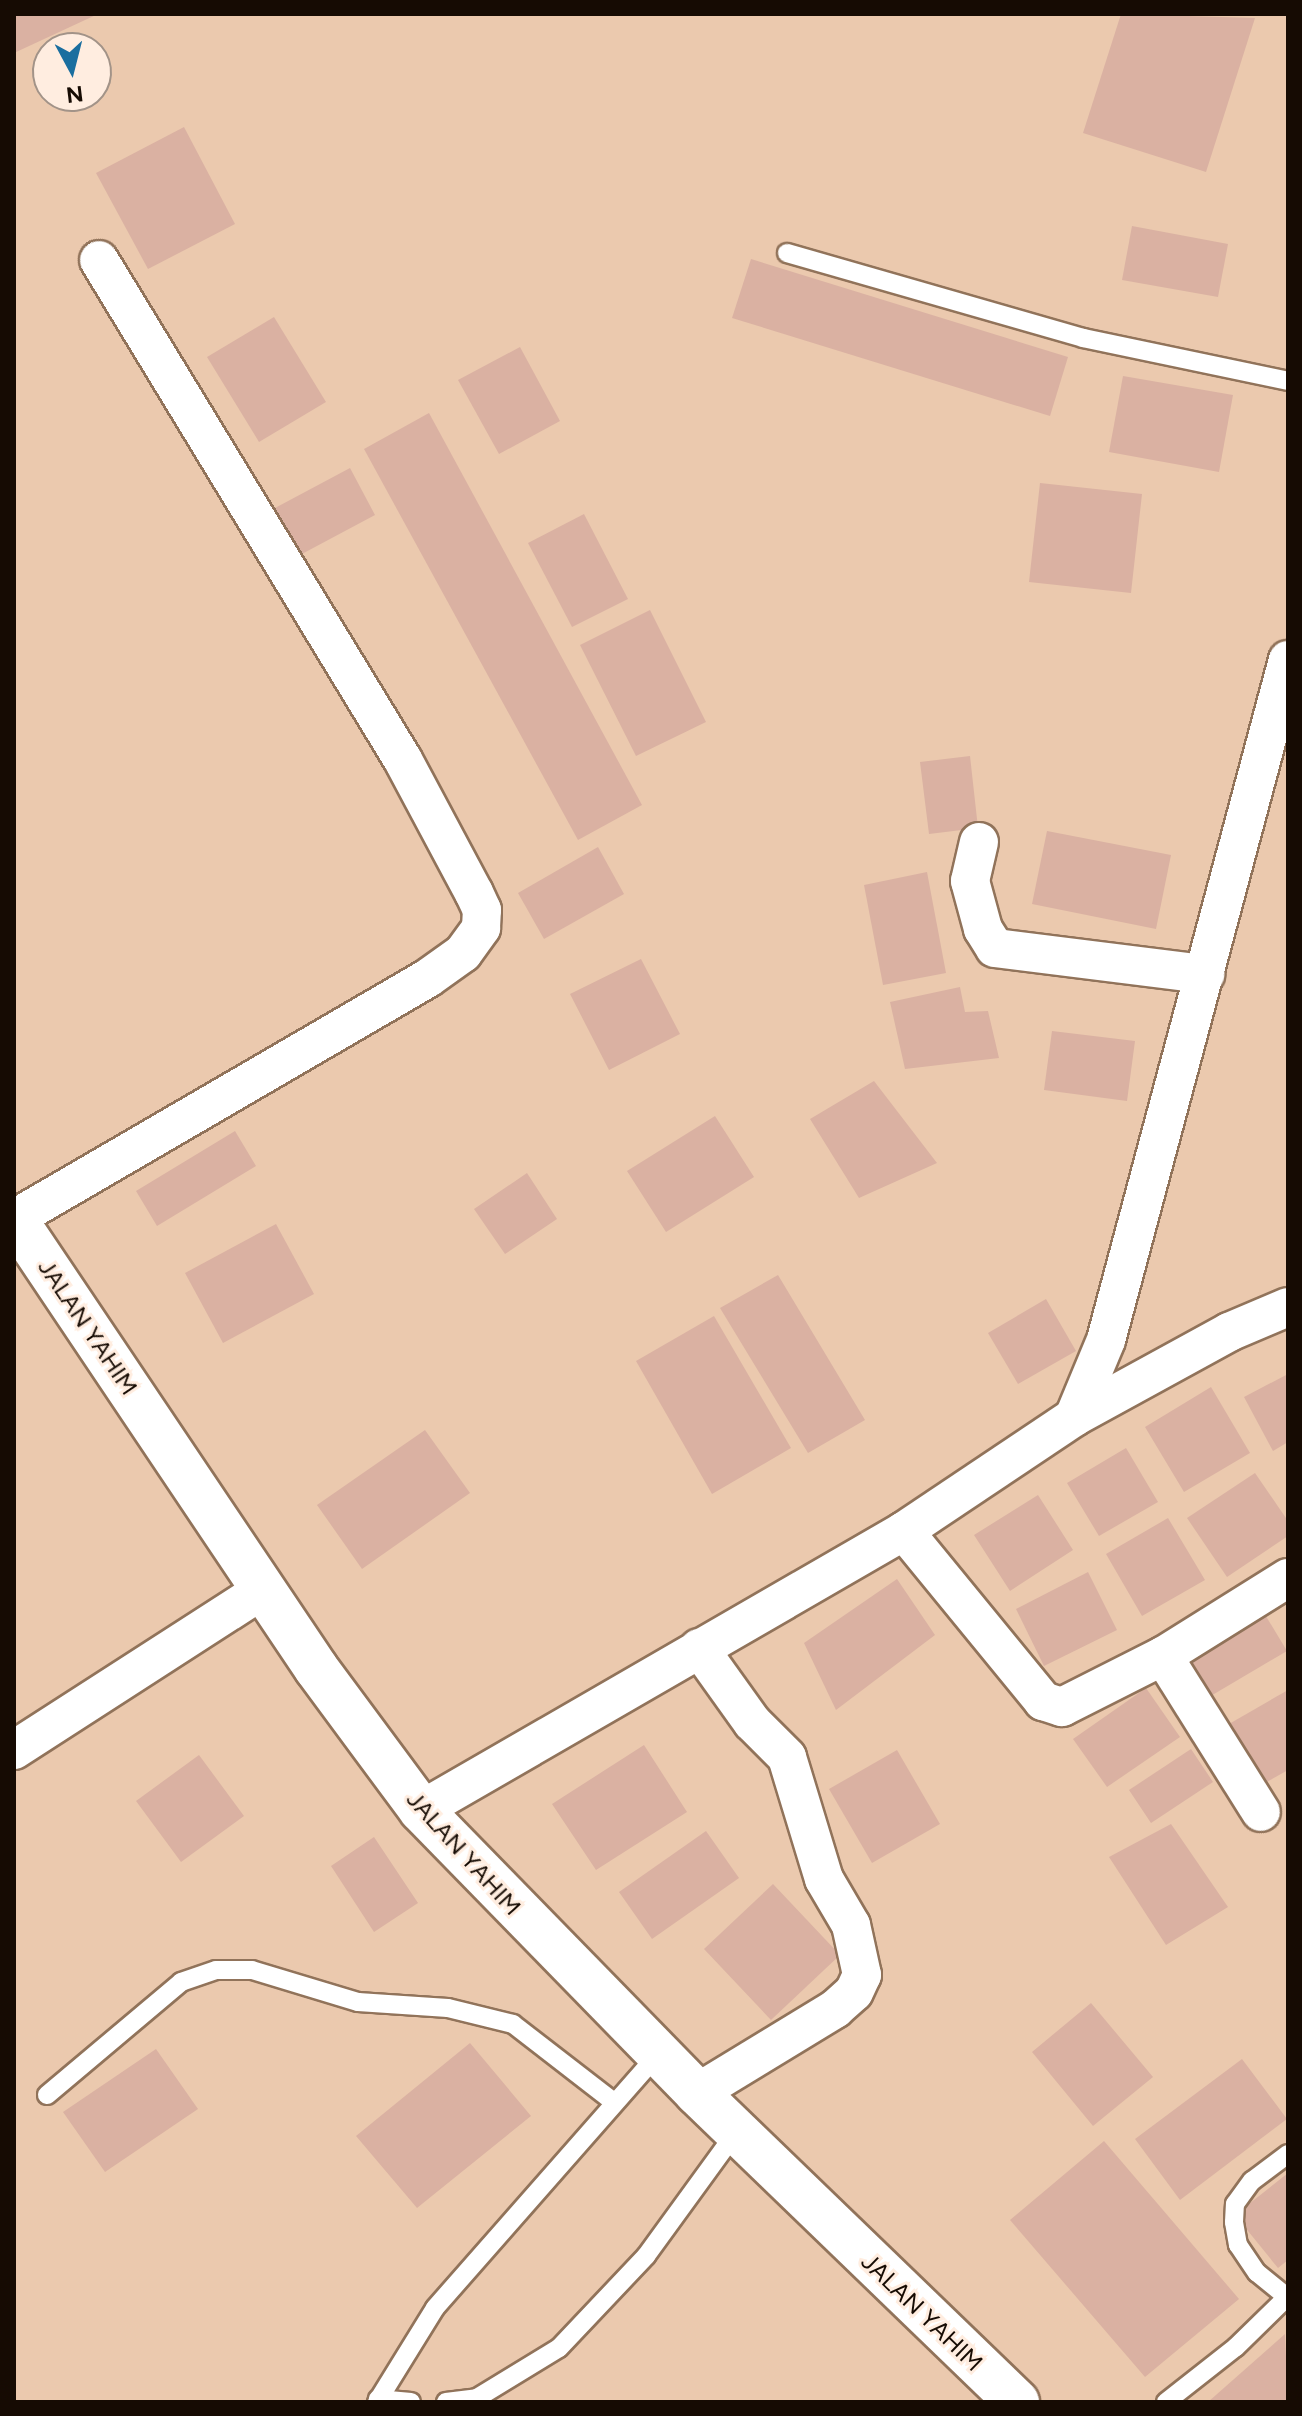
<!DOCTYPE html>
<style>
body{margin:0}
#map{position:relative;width:1302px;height:2416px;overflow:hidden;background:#ebc9ae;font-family:Figtree,sans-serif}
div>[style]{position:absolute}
.building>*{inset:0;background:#dab1a2}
.roads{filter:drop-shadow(2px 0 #91735a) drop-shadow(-2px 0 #91735a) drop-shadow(0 2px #91735a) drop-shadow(0 -2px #91735a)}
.service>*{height:18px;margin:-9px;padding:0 9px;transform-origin:9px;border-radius:9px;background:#fff}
.minor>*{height:38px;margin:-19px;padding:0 19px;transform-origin:19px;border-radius:19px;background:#fff}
.tertiary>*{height:44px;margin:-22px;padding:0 22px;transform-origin:22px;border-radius:22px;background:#fff}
span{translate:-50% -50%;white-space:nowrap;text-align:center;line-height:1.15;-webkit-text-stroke:6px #ffede0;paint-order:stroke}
.street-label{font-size:24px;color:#160b03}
.frame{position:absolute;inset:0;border:16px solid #160b03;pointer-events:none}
.north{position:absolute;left:32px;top:32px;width:80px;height:80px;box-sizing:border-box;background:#ffede0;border:2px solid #a29388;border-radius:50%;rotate:173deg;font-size:22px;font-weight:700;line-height:32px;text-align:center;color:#160b03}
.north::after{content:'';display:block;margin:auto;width:28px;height:36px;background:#1a6e9f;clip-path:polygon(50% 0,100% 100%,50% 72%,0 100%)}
</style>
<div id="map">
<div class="building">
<i style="clip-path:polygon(14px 14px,98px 14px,14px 53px)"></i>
<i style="clip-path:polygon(1121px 14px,1255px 18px,1206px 172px,1083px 133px)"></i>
<i style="clip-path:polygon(184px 127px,235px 224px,148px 269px,96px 173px)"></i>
<i style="clip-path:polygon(1132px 226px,1228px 244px,1218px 297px,1122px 280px)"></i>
<i style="clip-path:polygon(751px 259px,1068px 357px,1050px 416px,732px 318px)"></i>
<i style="clip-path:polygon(274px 317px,326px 402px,259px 442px,207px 357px)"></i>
<i style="clip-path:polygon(520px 347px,560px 421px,499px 454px,458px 380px)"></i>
<i style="clip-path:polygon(1123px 376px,1233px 395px,1219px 472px,1109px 452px)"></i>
<i style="clip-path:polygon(429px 413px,642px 805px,578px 840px,364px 449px)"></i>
<i style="clip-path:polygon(350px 468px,375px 515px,300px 555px,275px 508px)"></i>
<i style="clip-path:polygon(1040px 483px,1142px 494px,1131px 593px,1029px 582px)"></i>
<i style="clip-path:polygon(584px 514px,628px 599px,572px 627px,528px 543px)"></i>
<i style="clip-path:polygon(650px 610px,706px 722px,636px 756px,580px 645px)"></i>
<i style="clip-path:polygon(970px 756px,978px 828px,929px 834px,920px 762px)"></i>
<i style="clip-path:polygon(1047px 831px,1171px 855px,1156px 929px,1032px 904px)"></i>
<i style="clip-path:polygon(598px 847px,624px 894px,544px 939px,518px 893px)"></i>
<i style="clip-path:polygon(927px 872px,946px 973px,883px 985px,864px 885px)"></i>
<i style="clip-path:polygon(641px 959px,680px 1034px,609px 1070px,570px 994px)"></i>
<i style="clip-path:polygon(960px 987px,965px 1012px,988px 1011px,999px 1058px,905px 1069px,890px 1002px)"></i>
<i style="clip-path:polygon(1052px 1031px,1135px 1041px,1127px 1101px,1044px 1090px)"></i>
<i style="clip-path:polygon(874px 1081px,937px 1163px,859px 1198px,810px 1119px)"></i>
<i style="clip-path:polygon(715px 1116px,754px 1177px,666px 1232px,627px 1171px)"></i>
<i style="clip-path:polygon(235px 1131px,256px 1166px,157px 1226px,136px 1191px)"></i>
<i style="clip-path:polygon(527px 1173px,557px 1219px,505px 1254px,474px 1209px)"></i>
<i style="clip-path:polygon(276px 1224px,314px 1294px,223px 1343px,185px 1273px)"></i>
<i style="clip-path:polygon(778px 1275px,865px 1420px,808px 1453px,720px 1308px)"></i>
<i style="clip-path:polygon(1046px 1299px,1076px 1351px,1018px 1384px,988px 1333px)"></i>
<i style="clip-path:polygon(714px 1316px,791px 1448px,712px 1494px,636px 1361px)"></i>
<i style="clip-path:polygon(1288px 1374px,1288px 1442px,1273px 1451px,1244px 1397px)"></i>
<i style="clip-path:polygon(1211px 1387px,1250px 1453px,1184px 1492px,1145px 1427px)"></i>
<i style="clip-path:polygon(425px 1430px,470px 1493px,362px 1569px,317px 1505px)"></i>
<i style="clip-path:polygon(1126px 1448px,1158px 1502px,1099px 1536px,1067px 1483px)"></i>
<i style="clip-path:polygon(1255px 1473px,1288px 1521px,1288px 1536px,1227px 1577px,1187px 1518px)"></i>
<i style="clip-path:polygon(1038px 1495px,1073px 1550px,1010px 1591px,974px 1535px)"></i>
<i style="clip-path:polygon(1168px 1518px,1205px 1580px,1142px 1616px,1106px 1554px)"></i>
<i style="clip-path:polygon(1088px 1572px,1117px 1630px,1044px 1666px,1016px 1609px)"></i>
<i style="clip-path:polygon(897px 1579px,935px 1635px,836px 1710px,804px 1643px)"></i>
<i style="clip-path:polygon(1258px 1603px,1287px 1651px,1209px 1697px,1180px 1650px)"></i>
<i style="clip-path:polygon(1146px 1688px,1180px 1737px,1107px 1787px,1073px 1739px)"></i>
<i style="clip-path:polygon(1288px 1690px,1288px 1770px,1256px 1788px,1222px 1728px)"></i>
<i style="clip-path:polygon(644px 1745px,687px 1812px,596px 1870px,552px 1804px)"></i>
<i style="clip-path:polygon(1191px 1749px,1213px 1782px,1151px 1823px,1129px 1790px)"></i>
<i style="clip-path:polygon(897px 1750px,940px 1824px,872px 1863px,829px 1789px)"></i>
<i style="clip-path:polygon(199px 1755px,244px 1816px,181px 1862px,136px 1801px)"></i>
<i style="clip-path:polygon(1171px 1824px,1228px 1907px,1166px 1945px,1109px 1857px)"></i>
<i style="clip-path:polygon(706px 1831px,739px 1878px,652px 1939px,619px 1892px)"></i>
<i style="clip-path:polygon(374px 1837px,418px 1903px,374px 1932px,331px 1866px)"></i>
<i style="clip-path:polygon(773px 1884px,840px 1955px,771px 2020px,704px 1949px)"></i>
<i style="clip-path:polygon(1091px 2003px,1153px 2077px,1093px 2126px,1032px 2052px)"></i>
<i style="clip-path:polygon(470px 2043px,531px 2116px,417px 2208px,356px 2136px)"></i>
<i style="clip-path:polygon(156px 2049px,198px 2109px,105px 2172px,63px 2112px)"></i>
<i style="clip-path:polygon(1242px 2059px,1287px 2119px,1180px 2200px,1135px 2139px)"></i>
<i style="clip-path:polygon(1104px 2141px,1239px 2299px,1145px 2377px,1010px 2220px)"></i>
<i style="clip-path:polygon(1288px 2173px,1288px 2260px,1278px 2268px,1235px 2215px)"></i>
<i style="clip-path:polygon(1285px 2334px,1288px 2402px,1208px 2402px)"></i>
</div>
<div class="roads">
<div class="service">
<i style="left:787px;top:253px;width:308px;rotate:16deg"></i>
<i style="left:1083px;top:338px;width:209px;rotate:11.8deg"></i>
<i style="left:47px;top:2095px;width:175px;rotate:-40.1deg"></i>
<i style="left:181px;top:1982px;width:37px;rotate:-19deg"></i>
<i style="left:216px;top:1970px;width:36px"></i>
<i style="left:252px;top:1970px;width:111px;rotate:16.8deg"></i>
<i style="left:358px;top:2002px;width:90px;rotate:3.8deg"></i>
<i style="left:448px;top:2008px;width:67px;rotate:13.8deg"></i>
<i style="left:513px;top:2024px;width:128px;rotate:37.7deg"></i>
<i style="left:378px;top:2399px;width:33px;rotate:5deg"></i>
<i style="left:377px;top:2402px;width:110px;rotate:-58.3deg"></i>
<i style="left:435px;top:2308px;width:338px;rotate:-48.7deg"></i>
<i style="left:446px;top:2402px;width:31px;rotate:-7deg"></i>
<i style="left:477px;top:2398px;width:96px;rotate:-31.4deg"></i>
<i style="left:559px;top:2348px;width:127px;rotate:-46.6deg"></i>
<i style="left:646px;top:2256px;width:153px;rotate:-54deg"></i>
<i style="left:1166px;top:2402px;width:89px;rotate:-38.2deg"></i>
<i style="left:1236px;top:2347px;width:71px;rotate:-44.4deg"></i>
<i style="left:1287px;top:2297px;width:38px;rotate:-141deg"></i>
<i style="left:1257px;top:2273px;width:34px;rotate:-124deg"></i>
<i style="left:1238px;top:2245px;width:23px;rotate:-100deg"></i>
<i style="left:1234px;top:2222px;width:18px;rotate:-87deg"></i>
<i style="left:1235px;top:2204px;width:29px;rotate:-54deg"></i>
<i style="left:1252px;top:2181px;width:45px;rotate:-36.9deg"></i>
</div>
<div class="minor">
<i style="left:979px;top:842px;width:40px;rotate:103deg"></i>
<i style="left:970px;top:881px;width:50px;rotate:74.8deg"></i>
<i style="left:983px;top:929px;width:22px;rotate:58deg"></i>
<i style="left:995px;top:948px;width:212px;rotate:7.1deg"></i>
<i style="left:14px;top:1219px;width:479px;rotate:-30.2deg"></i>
<i style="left:428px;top:978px;width:43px;rotate:-35.5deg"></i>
<i style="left:463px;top:953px;width:31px;rotate:-54deg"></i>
<i style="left:481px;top:928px;width:18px;rotate:-87deg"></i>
<i style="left:482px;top:910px;width:19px;rotate:-115deg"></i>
<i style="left:474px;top:893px;width:151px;rotate:-118.1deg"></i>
<i style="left:403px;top:760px;width:585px;rotate:-121.3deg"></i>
<i style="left:1074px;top:1417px;width:83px;rotate:-67.4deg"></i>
<i style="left:1106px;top:1340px;width:704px;rotate:-75.02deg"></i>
<i style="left:904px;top:1531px;width:220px;rotate:50.7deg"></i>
<i style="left:1043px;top:1701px;width:20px;rotate:18deg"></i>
<i style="left:1062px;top:1707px;width:113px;rotate:-26.8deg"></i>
<i style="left:1163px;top:1656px;width:147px;rotate:-32deg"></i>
<i style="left:1163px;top:1656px;width:184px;rotate:57.9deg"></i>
<i style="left:14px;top:1750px;width:297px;rotate:-32.8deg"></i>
<i style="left:421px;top:1810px;width:558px;rotate:-30.01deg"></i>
<i style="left:904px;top:1531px;width:205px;rotate:-33.8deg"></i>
<i style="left:1074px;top:1417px;width:177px;rotate:-28.7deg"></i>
<i style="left:1229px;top:1332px;width:64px;rotate:-23deg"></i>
<i style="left:697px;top:2093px;width:162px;rotate:-31.3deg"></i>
<i style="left:835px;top:2009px;width:25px;rotate:-42deg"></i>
<i style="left:854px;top:1992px;width:19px;rotate:-65deg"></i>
<i style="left:862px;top:1975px;width:51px;rotate:-102.4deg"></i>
<i style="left:851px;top:1925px;width:53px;rotate:-120.4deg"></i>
<i style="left:824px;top:1879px;width:127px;rotate:-106.9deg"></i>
<i style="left:787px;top:1757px;width:49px;rotate:-135deg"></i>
<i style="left:752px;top:1722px;width:91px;rotate:-125.6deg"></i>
</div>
<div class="tertiary">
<i style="left:14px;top:1218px;width:542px;rotate:56.13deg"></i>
<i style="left:316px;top:1668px;width:177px;rotate:53.5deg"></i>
<i style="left:421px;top:1810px;width:395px;rotate:45.7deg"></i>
<i style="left:697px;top:2093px;width:445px;rotate:44deg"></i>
</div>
</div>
<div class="street-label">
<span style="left:88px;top:1327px;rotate:56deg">JALAN YAHIM</span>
<span style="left:464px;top:1853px;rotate:48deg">JALAN YAHIM</span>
<span style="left:922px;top:2312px;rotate:44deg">JALAN YAHIM</span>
</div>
<div class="frame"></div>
<div class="north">N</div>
</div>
